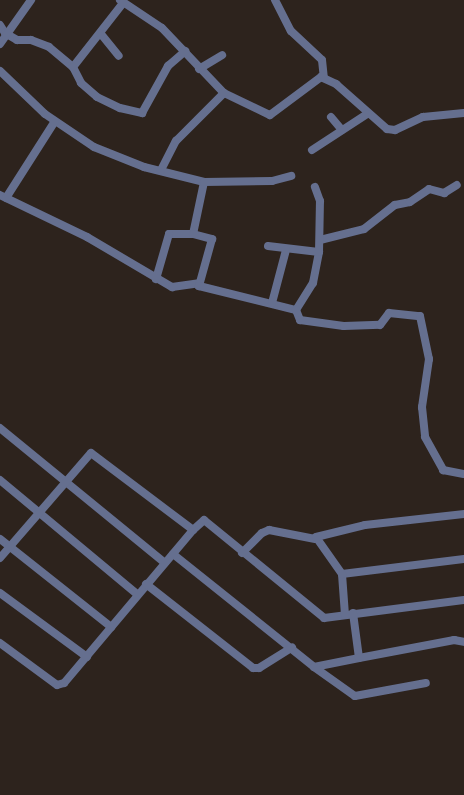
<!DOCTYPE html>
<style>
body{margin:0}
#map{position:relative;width:464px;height:795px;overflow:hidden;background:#2d231d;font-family:"Alegreya Sans",sans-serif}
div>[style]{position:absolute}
.minor>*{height:8px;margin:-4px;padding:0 4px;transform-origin:4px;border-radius:4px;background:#656f8f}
span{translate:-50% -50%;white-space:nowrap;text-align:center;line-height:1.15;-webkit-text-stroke:4px #120d0b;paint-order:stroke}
</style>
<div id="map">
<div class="minor">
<i style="left:120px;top:0;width:50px;rotate:33.7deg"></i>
<i style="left:162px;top:28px;width:90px;rotate:46.4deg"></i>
<i style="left:224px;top:93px;width:51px;rotate:25.6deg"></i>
<i style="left:270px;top:115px;width:64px;rotate:-36.7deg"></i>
<i style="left:321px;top:77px;width:17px;rotate:25deg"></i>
<i style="left:336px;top:84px;width:68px;rotate:41.4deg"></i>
<i style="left:387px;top:129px;width:8px;rotate:7deg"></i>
<i style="left:395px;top:130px;width:31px;rotate:-25deg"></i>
<i style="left:423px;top:117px;width:41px;rotate:-5.6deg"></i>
<i style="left:275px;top:0;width:35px;rotate:63deg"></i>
<i style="left:291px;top:31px;width:42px;rotate:43.1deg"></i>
<i style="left:322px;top:60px;width:18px;rotate:84deg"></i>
<i style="left:0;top:25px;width:9px;rotate:58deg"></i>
<i style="left:5px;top:33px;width:14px;rotate:30deg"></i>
<i style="left:17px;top:40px;width:14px"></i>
<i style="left:31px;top:40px;width:19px;rotate:21deg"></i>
<i style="left:49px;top:47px;width:31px;rotate:40deg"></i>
<i style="left:73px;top:67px;width:81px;rotate:-52deg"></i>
<i style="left:101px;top:34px;width:28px;rotate:51deg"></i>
<i style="left:0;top:44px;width:54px;rotate:-54.8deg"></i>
<i style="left:73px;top:67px;width:18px;rotate:63deg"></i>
<i style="left:81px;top:83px;width:21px;rotate:41deg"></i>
<i style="left:97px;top:97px;width:25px;rotate:26deg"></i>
<i style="left:120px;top:108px;width:23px;rotate:13deg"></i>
<i style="left:142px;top:113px;width:54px;rotate:-61deg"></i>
<i style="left:168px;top:66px;width:23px;rotate:-41deg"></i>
<i style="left:199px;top:69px;width:27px;rotate:-31deg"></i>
<i style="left:0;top:71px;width:62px;rotate:43.7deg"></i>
<i style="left:45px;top:114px;width:59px;rotate:34deg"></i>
<i style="left:94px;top:147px;width:54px;rotate:21.8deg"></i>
<i style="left:144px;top:167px;width:62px;rotate:14deg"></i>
<i style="left:204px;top:182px;width:53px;rotate:101.9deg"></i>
<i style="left:193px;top:234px;width:24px;rotate:180deg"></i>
<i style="left:169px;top:234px;width:47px;rotate:106.1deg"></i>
<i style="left:331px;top:117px;width:17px;rotate:50deg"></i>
<i style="left:312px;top:150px;width:66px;rotate:-33.2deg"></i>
<i style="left:161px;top:170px;width:33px;rotate:-63deg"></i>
<i style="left:176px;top:141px;width:68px;rotate:-45deg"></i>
<i style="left:204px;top:182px;width:68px;rotate:-0.8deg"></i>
<i style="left:272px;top:181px;width:20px;rotate:-15deg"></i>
<i style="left:0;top:195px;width:97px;rotate:25.8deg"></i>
<i style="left:87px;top:237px;width:99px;rotate:30.5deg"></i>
<i style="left:172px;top:287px;width:27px;rotate:-8deg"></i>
<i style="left:6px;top:198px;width:91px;rotate:-57.5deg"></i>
<i style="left:193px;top:234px;width:20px;rotate:15deg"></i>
<i style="left:212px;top:239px;width:49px;rotate:105.5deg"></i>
<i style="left:199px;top:286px;width:100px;rotate:13.9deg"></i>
<i style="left:296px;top:310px;width:32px;rotate:-58deg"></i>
<i style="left:313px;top:283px;width:32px;rotate:-79deg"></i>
<i style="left:320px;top:240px;width:45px;rotate:-14deg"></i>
<i style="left:364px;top:229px;width:39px;rotate:-38deg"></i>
<i style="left:395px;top:205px;width:15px;rotate:-11deg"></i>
<i style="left:410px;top:202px;width:23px;rotate:-34deg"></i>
<i style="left:429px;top:189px;width:16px;rotate:15deg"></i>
<i style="left:444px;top:193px;width:15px;rotate:-32deg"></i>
<i style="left:268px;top:246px;width:51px;rotate:6.7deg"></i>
<i style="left:319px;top:252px;width:51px;rotate:-88.9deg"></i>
<i style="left:320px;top:201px;width:15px;rotate:-110deg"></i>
<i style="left:272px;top:303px;width:55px;rotate:-75.2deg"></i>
<i style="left:296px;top:310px;width:11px;rotate:68deg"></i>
<i style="left:300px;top:320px;width:44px;rotate:7.8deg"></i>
<i style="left:344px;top:326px;width:36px;rotate:-2deg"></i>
<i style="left:380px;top:325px;width:15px;rotate:-53deg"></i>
<i style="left:389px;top:313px;width:31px;rotate:6deg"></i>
<i style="left:420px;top:316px;width:44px;rotate:78.2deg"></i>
<i style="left:429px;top:359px;width:49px;rotate:98.3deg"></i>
<i style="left:422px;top:407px;width:30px;rotate:84deg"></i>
<i style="left:425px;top:437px;width:38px;rotate:61deg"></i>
<i style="left:443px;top:470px;width:21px;rotate:11deg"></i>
<i style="left:0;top:428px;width:213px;rotate:39.3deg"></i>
<i style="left:0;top:480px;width:178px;rotate:39.8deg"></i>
<i style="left:193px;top:530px;width:15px;rotate:-42deg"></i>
<i style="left:204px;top:520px;width:155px;rotate:39.2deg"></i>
<i style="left:324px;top:618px;width:141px;rotate:-7.3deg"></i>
<i style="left:0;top:539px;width:142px;rotate:38.4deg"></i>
<i style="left:242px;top:553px;width:28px;rotate:-45deg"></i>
<i style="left:262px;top:533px;width:8px;rotate:-23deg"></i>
<i style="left:269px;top:530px;width:47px;rotate:11.1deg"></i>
<i style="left:173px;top:554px;width:181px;rotate:38.7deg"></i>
<i style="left:314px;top:667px;width:46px;rotate:-11.3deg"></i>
<i style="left:0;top:558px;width:139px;rotate:-49.1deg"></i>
<i style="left:91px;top:453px;width:128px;rotate:37deg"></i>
<i style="left:193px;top:530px;width:200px;rotate:130.1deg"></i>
<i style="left:64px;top:683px;width:7px;rotate:164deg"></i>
<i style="left:57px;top:685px;width:71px;rotate:-143.6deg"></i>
<i style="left:342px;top:574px;width:123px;rotate:-7deg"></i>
<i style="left:146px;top:584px;width:136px;rotate:38.1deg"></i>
<i style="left:253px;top:668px;width:6px"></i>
<i style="left:259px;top:668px;width:39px;rotate:-32deg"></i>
<i style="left:0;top:593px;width:108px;rotate:36.3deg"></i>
<i style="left:353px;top:613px;width:45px;rotate:82.4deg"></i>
<i style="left:359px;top:658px;width:97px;rotate:-10.7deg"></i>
<i style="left:454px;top:640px;width:10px;rotate:11deg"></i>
<i style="left:345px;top:615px;width:41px;rotate:-94.2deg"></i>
<i style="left:342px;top:574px;width:45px;rotate:-125.1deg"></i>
<i style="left:316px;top:537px;width:50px;rotate:-13.8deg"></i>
<i style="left:365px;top:525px;width:100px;rotate:-6.3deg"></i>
<i style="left:314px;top:667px;width:50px;rotate:35.3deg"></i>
<i style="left:355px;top:696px;width:72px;rotate:-10.4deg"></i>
</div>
</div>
